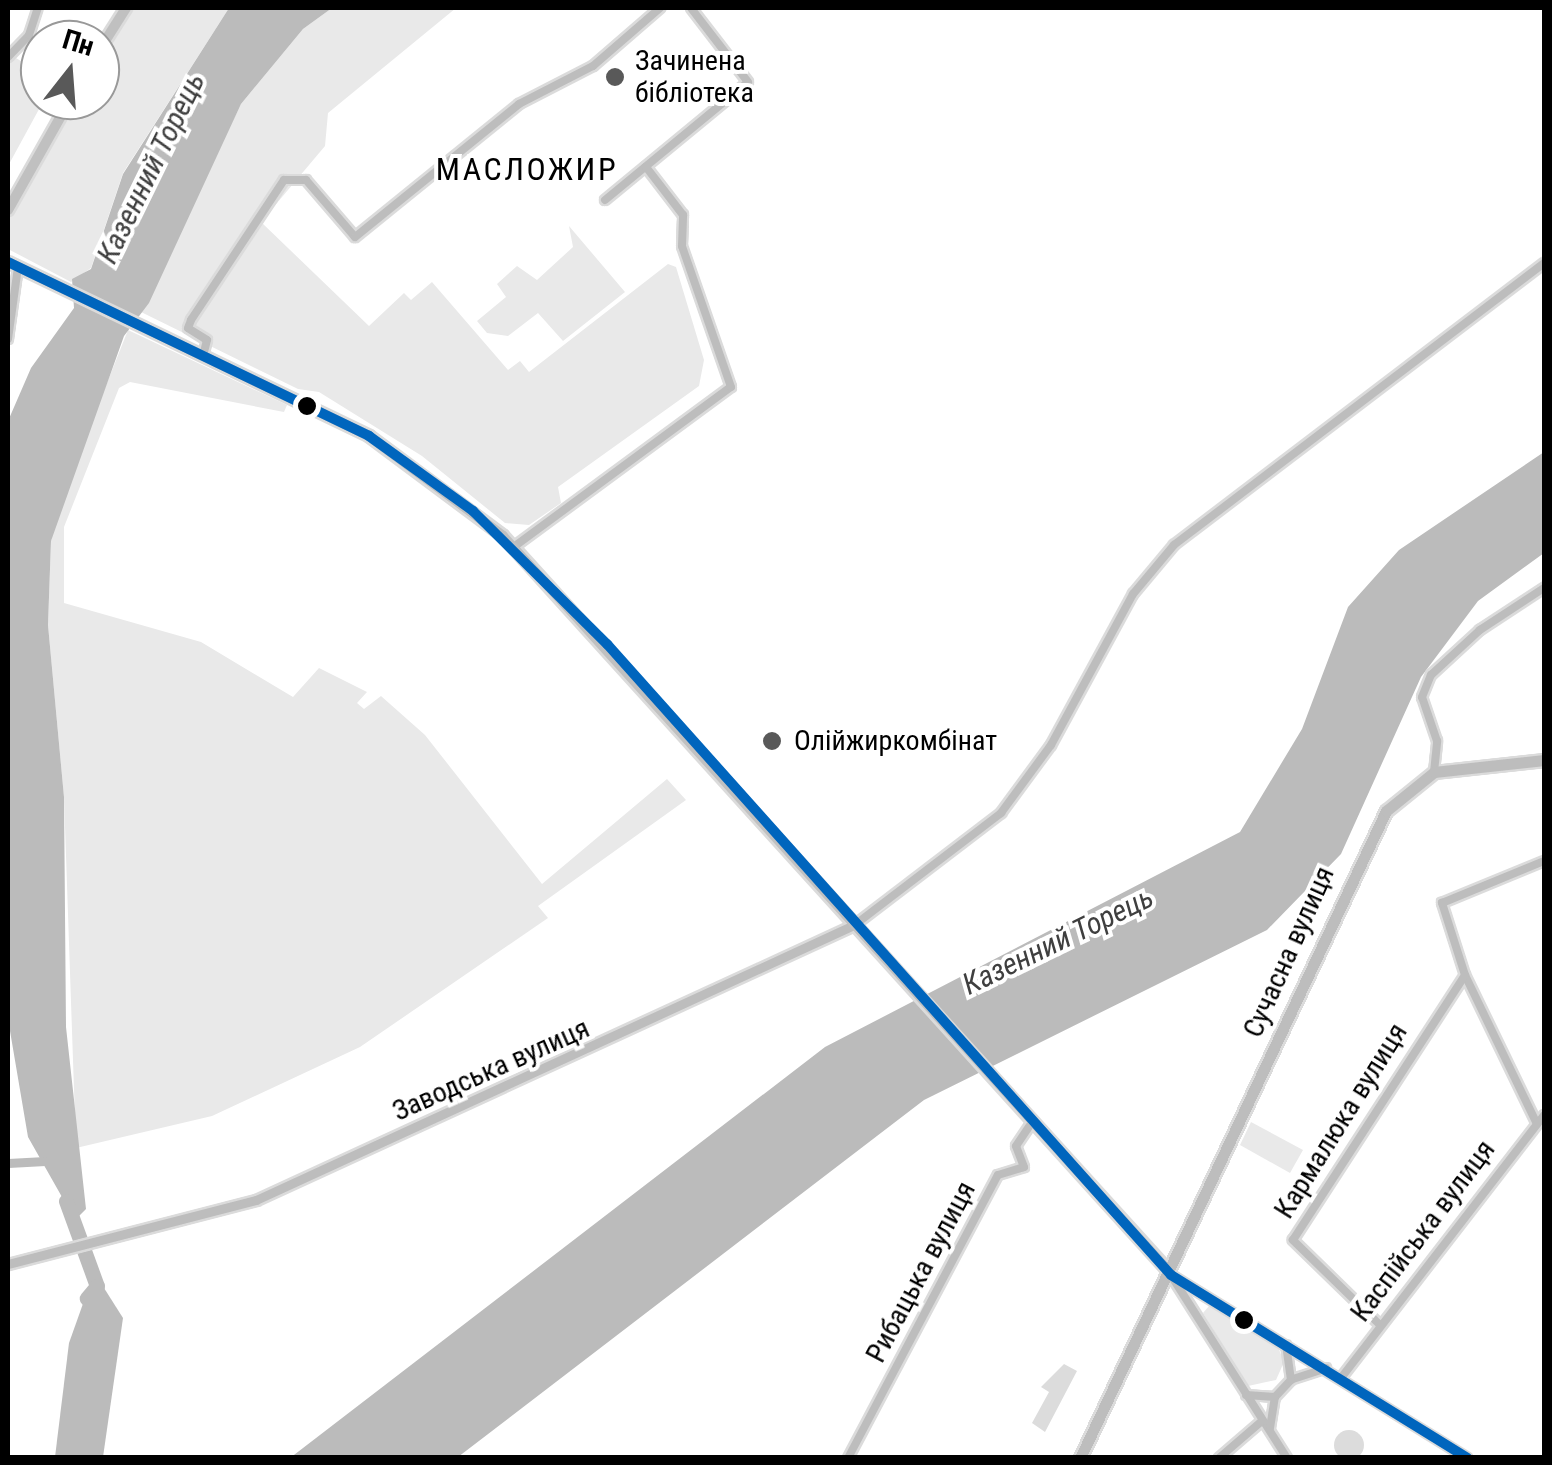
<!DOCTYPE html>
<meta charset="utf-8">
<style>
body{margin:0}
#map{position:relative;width:1552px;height:1465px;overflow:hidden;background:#fff;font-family:"Roboto Condensed",sans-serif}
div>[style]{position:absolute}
.green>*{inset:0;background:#e9e9e9}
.water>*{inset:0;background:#bbb}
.canal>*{height:9px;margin:-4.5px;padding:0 4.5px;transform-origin:4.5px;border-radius:4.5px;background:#bbb}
.river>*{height:15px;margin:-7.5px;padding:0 7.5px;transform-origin:7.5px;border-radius:7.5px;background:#bbb}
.building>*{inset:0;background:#dcdcdc}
.round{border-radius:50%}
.roads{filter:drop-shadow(2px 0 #dbdbdb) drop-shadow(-2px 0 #dbdbdb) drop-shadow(0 2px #dbdbdb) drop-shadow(0 -2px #dbdbdb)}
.minor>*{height:8px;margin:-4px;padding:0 4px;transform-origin:4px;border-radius:4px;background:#bdbdbd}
.tertiary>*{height:9px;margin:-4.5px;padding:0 4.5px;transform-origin:4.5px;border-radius:4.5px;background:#bdbdbd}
.secondary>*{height:10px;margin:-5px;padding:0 5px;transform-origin:5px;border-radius:5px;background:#c0c0c0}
.primary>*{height:11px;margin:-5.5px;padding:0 5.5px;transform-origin:5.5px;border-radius:5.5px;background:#bdbdbd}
.bus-1>*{height:10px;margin:-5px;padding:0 5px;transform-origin:5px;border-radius:5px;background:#0065bd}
.dots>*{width:28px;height:28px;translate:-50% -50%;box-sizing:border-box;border:5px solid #fff;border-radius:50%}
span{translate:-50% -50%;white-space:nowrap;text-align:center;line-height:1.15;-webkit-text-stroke:8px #fff;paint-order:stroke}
.poi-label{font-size:28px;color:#000}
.left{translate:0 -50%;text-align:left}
.street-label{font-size:28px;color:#000}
.water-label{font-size:30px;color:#3f3f3f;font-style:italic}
.quarter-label{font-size:32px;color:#000;letter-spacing:2.5px}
.frame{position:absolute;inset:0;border:10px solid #000;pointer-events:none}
.north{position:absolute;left:20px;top:20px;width:100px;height:100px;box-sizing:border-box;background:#fff;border:2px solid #999;border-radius:50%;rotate:17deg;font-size:28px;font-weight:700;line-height:40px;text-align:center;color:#000}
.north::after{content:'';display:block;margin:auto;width:35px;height:45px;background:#595959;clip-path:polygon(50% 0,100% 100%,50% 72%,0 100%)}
</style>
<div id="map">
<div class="green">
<i style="clip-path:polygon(131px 8px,229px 8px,123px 173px,91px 268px,71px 282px,8px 249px,8px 219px,75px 100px,100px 100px,100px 59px)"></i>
<i style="clip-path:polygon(332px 8px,456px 8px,328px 113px,325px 146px,261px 222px,369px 326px,404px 293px,411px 300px,432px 282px,508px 370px,520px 361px,529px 372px,668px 264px,676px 267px,704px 360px,699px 386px,558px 487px,561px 503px,529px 525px,505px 523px,422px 456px,319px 392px,298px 389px,139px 311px,241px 104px,303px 29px)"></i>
<i style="clip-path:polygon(16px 58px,40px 73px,44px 100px,8px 166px,8px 65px)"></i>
<i style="clip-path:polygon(569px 226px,625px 292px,563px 341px,538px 313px,508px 336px,487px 333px,477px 321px,506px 297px,497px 284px,517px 266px,537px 280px,573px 247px)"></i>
<i style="clip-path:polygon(128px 330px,287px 405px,284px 412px,130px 382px,119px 388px,64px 527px,64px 603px,201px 642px,293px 697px,319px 668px,367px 692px,357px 703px,364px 709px,381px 696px,425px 735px,542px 884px,667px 779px,686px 800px,538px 906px,548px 918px,360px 1047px,212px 1116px,76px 1148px,64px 797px,48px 625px,51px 541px,59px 504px)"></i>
<i style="clip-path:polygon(1251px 1122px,1303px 1150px,1290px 1173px,1240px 1145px)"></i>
<i style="clip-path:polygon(1209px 1306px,1276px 1342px,1284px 1362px,1276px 1380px,1248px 1386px,1203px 1313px)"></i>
</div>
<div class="water">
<i style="clip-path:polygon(229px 8px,332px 8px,303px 29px,241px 104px,149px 303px,124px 336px,51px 541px,48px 625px,64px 797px,66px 1027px,86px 1209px,75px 1220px,28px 1137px,10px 1031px,8px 421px,31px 368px,74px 308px,72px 279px,91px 269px,123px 174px)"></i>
<i style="clip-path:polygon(1544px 452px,1544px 553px,1478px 601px,1421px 677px,1341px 854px,1267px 930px,924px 1100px,458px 1457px,290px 1458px,825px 1047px,1240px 832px,1302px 729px,1348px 607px,1399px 550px)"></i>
<i style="clip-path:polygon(90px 1284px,104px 1288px,123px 1318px,103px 1457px,55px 1457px,69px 1343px)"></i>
</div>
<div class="canal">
<i style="left:8px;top:1163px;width:37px;rotate:-3deg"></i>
</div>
<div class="river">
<i style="left:66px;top:1201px;width:90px;rotate:70deg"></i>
<i style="left:97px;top:1286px;width:16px;rotate:130deg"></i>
</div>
<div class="building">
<i style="clip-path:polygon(1064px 1364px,1077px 1371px,1045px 1432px,1032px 1423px,1049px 1392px,1041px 1387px)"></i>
<i class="round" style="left:1334px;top:1430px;width:30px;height:30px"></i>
</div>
<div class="roads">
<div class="minor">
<i style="left:8px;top:57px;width:30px;rotate:-46deg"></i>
<i style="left:29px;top:35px;width:28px;rotate:-72deg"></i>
<i style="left:605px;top:200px;width:185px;rotate:-39.5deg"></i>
<i style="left:748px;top:82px;width:93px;rotate:-127.6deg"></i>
<i style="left:8px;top:339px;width:73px;rotate:-82.1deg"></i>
<i style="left:203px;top:356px;width:16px;rotate:-76deg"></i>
<i style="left:207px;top:340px;width:22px;rotate:-148deg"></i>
<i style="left:188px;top:328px;width:9px;rotate:-69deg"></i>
<i style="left:191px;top:320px;width:168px;rotate:-56.4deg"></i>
<i style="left:284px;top:180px;width:22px"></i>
<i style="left:306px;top:180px;width:75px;rotate:49.3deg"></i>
<i style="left:355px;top:237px;width:211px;rotate:-39deg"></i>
<i style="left:519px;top:104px;width:83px;rotate:-27.2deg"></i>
<i style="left:593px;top:66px;width:89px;rotate:-40.9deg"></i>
<i style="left:515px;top:546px;width:268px;rotate:-36.4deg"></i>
<i style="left:731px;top:387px;width:149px;rotate:-109.2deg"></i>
<i style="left:682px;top:246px;width:31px;rotate:-88deg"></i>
<i style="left:683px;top:215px;width:61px;rotate:-127.6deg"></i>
<i style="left:1434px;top:772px;width:31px;rotate:-84deg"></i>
<i style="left:1437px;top:741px;width:46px;rotate:-108.8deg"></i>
<i style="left:1422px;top:697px;width:24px;rotate:-68deg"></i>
<i style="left:1431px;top:675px;width:67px;rotate:-42.6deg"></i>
<i style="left:1480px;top:630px;width:77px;rotate:-33.3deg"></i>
<i style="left:856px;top:924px;width:183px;rotate:-37.4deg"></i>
<i style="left:1001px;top:813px;width:84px;rotate:-53.7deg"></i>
<i style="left:1051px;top:745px;width:172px;rotate:-61.5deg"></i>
<i style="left:1133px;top:594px;width:64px;rotate:-50.1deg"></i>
<i style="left:1174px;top:545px;width:465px;rotate:-37.3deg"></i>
<i style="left:1536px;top:1122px;width:163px;rotate:-115.8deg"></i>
<i style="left:1465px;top:975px;width:76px;rotate:-107.7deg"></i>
<i style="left:1442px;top:903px;width:110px;rotate:-22.4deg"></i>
<i style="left:1171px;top:1275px;width:348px;rotate:31.7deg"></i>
<i style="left:1174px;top:1280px;width:211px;rotate:57.6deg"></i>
<i style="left:1380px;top:1325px;width:122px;rotate:-135.7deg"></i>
<i style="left:1293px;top:1240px;width:316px;rotate:-57deg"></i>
<i style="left:1341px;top:1378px;width:332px;rotate:-52.3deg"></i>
<i style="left:1293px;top:1379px;width:35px;rotate:-18deg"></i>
<i style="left:1246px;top:1395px;width:29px;rotate:4deg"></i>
<i style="left:1275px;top:1397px;width:23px;rotate:-47deg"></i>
<i style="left:1291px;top:1380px;width:35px;rotate:-98deg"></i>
<i style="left:1270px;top:1428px;width:31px;rotate:-81deg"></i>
<i style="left:848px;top:1458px;width:320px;rotate:-62.1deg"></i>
<i style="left:998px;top:1175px;width:27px;rotate:-17deg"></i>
<i style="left:1024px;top:1167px;width:22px;rotate:-111deg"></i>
<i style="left:1016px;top:1146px;width:25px;rotate:-56deg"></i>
<i style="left:1219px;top:1458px;width:57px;rotate:-40.7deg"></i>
</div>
<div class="tertiary">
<i style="left:8px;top:1264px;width:256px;rotate:-14.5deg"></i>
<i style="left:256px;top:1200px;width:660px;rotate:-24.7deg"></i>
</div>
<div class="secondary">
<i style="left:100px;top:49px;width:49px;rotate:-57.6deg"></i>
<i style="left:8px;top:210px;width:126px;rotate:-60.6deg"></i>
<i style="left:8px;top:262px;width:401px;rotate:25.7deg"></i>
<i style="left:369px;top:436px;width:167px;rotate:36.7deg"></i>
<i style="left:503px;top:536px;width:995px;rotate:47.85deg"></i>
</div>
<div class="primary">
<i style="left:1080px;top:1458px;width:716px;rotate:-64.69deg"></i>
<i style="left:1386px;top:811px;width:62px;rotate:-39.1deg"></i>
<i style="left:1434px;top:772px;width:111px;rotate:-6.2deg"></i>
</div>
</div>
<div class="bus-1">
<i style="left:8px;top:262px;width:401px;rotate:25.7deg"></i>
<i style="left:369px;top:436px;width:128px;rotate:35.8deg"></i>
<i style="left:473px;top:511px;width:189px;rotate:44.8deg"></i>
<i style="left:607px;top:644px;width:846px;rotate:48.21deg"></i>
<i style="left:1171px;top:1275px;width:348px;rotate:31.7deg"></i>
</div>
<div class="dots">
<i style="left:615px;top:77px;background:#595959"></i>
<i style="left:307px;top:406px;background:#000"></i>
<i style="left:772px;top:741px;background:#595959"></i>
<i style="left:1244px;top:1320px;background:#000"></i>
</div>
<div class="poi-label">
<span class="left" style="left:635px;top:77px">Зачинена<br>бібліотека</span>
<span class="left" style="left:794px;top:741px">Олійжиркомбiнат</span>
</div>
<div class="street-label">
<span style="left:1289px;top:952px;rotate:-66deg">Сучасна вулиця</span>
<span style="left:491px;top:1070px;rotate:-24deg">Заводська вулиця</span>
<span style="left:1341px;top:1121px;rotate:-58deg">Кармалюка вулиця</span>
<span style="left:1423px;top:1231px;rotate:-53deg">Каспійська вулиця</span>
<span style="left:921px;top:1272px;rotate:-62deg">Рибацька вулиця</span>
</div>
<div class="water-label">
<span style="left:151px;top:168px;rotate:-64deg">Казенний Торець</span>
<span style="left:1058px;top:941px;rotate:-26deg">Казенний Торець</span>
</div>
<div class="quarter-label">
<span style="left:527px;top:169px">МАСЛОЖИР</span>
</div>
<div class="frame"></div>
<div class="north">Пн</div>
</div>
